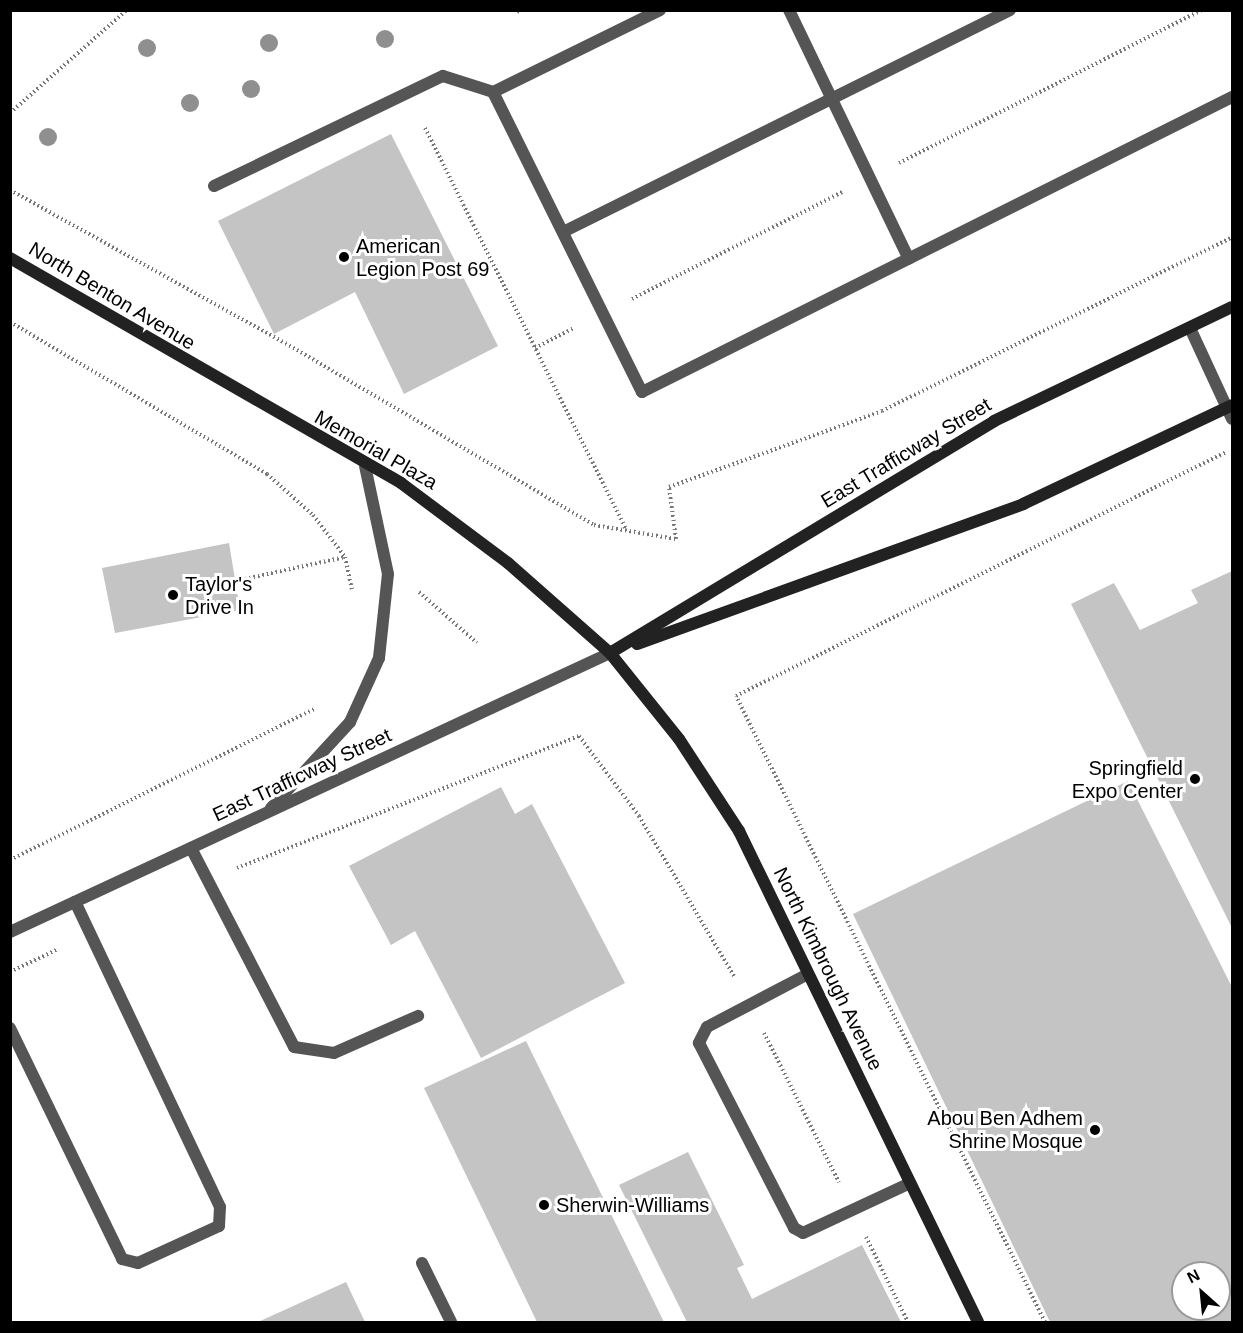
<!DOCTYPE html>
<style>
body{margin:0}
#map{position:relative;width:1243px;height:1333px;overflow:hidden;background:#fff;font-family:Arial,sans-serif}
div>[style]{position:absolute}
.building>*{inset:0;background:#c4c4c4}
.path>*{height:4px;margin-top:-2px;transform-origin:0;background:repeating-linear-gradient(90deg,#777 0 1.5px,transparent 0 4.5px)}
.service>*{height:12px;margin:-6px;padding:0 6px;transform-origin:6px;border-radius:6px;background:#555}
.tertiary>*{height:12px;margin:-6px;padding:0 6px;transform-origin:6px;border-radius:6px;background:#555}
.secondary>*{height:12px;margin:-6px;padding:0 6px;transform-origin:6px;border-radius:6px;background:#222}
.trees>*{width:18px;height:18px;margin:-9px;border-radius:50%;background:#8f8f8f}
.dots>*{width:16px;height:16px;translate:-50% -50%;box-sizing:border-box;border:3px solid #fff;border-radius:50%}
span{translate:-50% -50%;white-space:nowrap;text-align:center;line-height:1.15;-webkit-text-stroke:6px #fff;paint-order:stroke}
.poi-label{font-size:20px;color:#000}
.left{translate:0 -50%;text-align:left}
.right{translate:-100% -50%;text-align:right}
.street-label{font-size:20px;color:#000}
.frame{position:absolute;inset:0;border:12px solid #000;pointer-events:none}
.north{position:absolute;left:1171px;top:1261px;width:60px;height:60px;box-sizing:border-box;background:#fff;border:2px solid #999;border-radius:50%;rotate:333deg;font-size:16px;font-weight:700;line-height:24px;text-align:center;color:#000}
.north::after{content:'';display:block;margin:auto;width:21px;height:27px;background:#000;clip-path:polygon(50% 0,100% 100%,50% 72%,0 100%)}
</style>
<div id="map">
<div class="building">
<i style="clip-path:polygon(391px 134px,498px 346px,404px 394px,355px 292px,274px 334px,218px 221px)"></i>
<i style="clip-path:polygon(229px 543px,240px 610px,115px 633px,102px 568px)"></i>
<i style="clip-path:polygon(1232px 571px,1232px 928px,1071px 604px,1114px 583px,1140px 630px,1198px 603px,1191px 590px)"></i>
<i style="clip-path:polygon(evenodd,1128px 781px,1232px 987px,1232px 1322px,1050px 1322px,853px 914px,1128px 781px,1183px 1273px,1219px 1273px,1219px 1309px,1183px 1309px,1183px 1273px)"></i>
<i style="clip-path:polygon(501px 787px,515px 814px,532px 804px,625px 983px,481px 1058px,415px 931px,391px 945px,349px 866px)"></i>
<i style="clip-path:polygon(526px 1041px,664px 1322px,537px 1322px,424px 1088px)"></i>
<i style="clip-path:polygon(688px 1152px,744px 1265px,737px 1268px,752px 1299px,862px 1245px,901px 1322px,687px 1322px,619px 1185px)"></i>
<i style="clip-path:polygon(346px 1282px,365px 1322px,258px 1322px)"></i>
</div>
<div class="path">
<i style="left:517px;top:12px;width:4px;rotate:-34deg"></i>
<i style="left:10px;top:113px;width:156px;rotate:-41.4deg"></i>
<i style="left:425px;top:128px;width:449px;rotate:63.4deg"></i>
<i style="left:899px;top:163px;width:339px;rotate:-26.8deg"></i>
<i style="left:10px;top:190px;width:329px;rotate:29.1deg"></i>
<i style="left:297px;top:350px;width:345px;rotate:30.5deg"></i>
<i style="left:594px;top:525px;width:83px;rotate:9.7deg"></i>
<i style="left:676px;top:539px;width:52px;rotate:-97.7deg"></i>
<i style="left:669px;top:487px;width:226px;rotate:-19.6deg"></i>
<i style="left:882px;top:411px;width:391px;rotate:-26.4deg"></i>
<i style="left:632px;top:299px;width:236px;rotate:-27deg"></i>
<i style="left:10px;top:322px;width:299px;rotate:30.6deg"></i>
<i style="left:267px;top:474px;width:62px;rotate:41.7deg"></i>
<i style="left:313px;top:515px;width:53px;rotate:52.7deg"></i>
<i style="left:535px;top:348px;width:44px;rotate:-27.1deg"></i>
<i style="left:236px;top:581px;width:112px;rotate:-12.4deg"></i>
<i style="left:345px;top:557px;width:33px;rotate:78deg"></i>
<i style="left:419px;top:592px;width:77px;rotate:41.3deg"></i>
<i style="left:10px;top:860px;width:342px;rotate:-26.4deg"></i>
<i style="left:237px;top:868px;width:367px;rotate:-21.1deg"></i>
<i style="left:579px;top:736px;width:100px;rotate:53.1deg"></i>
<i style="left:639px;top:816px;width:186px;rotate:59.3deg"></i>
<i style="left:10px;top:972px;width:53px;rotate:-25.6deg"></i>
<i style="left:764px;top:1033px;width:167px;rotate:63.3deg"></i>
<i style="left:866px;top:1237px;width:95px;rotate:63.7deg"></i>
<i style="left:1045px;top:1322px;width:698px;rotate:-116.27deg"></i>
<i style="left:736px;top:696px;width:547px;rotate:-26.47deg"></i>
</div>
<div class="service">
<i style="left:660px;top:10px;width:186px;rotate:153.8deg"></i>
<i style="left:493px;top:92px;width:335px;rotate:63.6deg"></i>
<i style="left:642px;top:392px;width:660px;rotate:-26.57deg"></i>
<i style="left:789px;top:10px;width:276px;rotate:64.3deg"></i>
<i style="left:214px;top:186px;width:254px;rotate:-25.7deg"></i>
<i style="left:443px;top:76px;width:52px;rotate:17.7deg"></i>
<i style="left:563px;top:232px;width:499px;rotate:-26.4deg"></i>
<i style="left:1190px;top:328px;width:100px;rotate:65.2deg"></i>
<i style="left:191px;top:848px;width:224px;rotate:62.6deg"></i>
<i style="left:294px;top:1047px;width:40px;rotate:8.5deg"></i>
<i style="left:334px;top:1053px;width:92px;rotate:-23.8deg"></i>
<i style="left:808px;top:974px;width:114px;rotate:152.3deg"></i>
<i style="left:707px;top:1027px;width:18px;rotate:117deg"></i>
<i style="left:699px;top:1043px;width:208px;rotate:62.8deg"></i>
<i style="left:794px;top:1228px;width:10px;rotate:29deg"></i>
<i style="left:803px;top:1233px;width:118px;rotate:-25deg"></i>
<i style="left:10px;top:1028px;width:257px;rotate:64.1deg"></i>
<i style="left:122px;top:1259px;width:16px;rotate:14deg"></i>
<i style="left:138px;top:1263px;width:89px;rotate:-24.6deg"></i>
<i style="left:219px;top:1226px;width:19px;rotate:-87deg"></i>
<i style="left:220px;top:1207px;width:338px;rotate:-115.4deg"></i>
<i style="left:422px;top:1263px;width:66px;rotate:63.8deg"></i>
</div>
<div class="tertiary">
<i style="left:271px;top:808px;width:117px;rotate:-47.4deg"></i>
<i style="left:350px;top:722px;width:70px;rotate:-65.6deg"></i>
<i style="left:379px;top:658px;width:84px;rotate:-83.9deg"></i>
<i style="left:388px;top:574px;width:110px;rotate:-102deg"></i>
<i style="left:10px;top:932px;width:662px;rotate:-24.94deg"></i>
</div>
<div class="secondary">
<i style="left:10px;top:258px;width:451px;rotate:29.9deg"></i>
<i style="left:401px;top:483px;width:134px;rotate:36.8deg"></i>
<i style="left:508px;top:563px;width:136px;rotate:41.4deg"></i>
<i style="left:610px;top:653px;width:110px;rotate:51.3deg"></i>
<i style="left:679px;top:739px;width:110px;rotate:56.9deg"></i>
<i style="left:739px;top:831px;width:546px;rotate:64.04deg"></i>
<i style="left:637px;top:644px;width:411px;rotate:-19.9deg"></i>
<i style="left:1023px;top:504px;width:231px;rotate:-25.3deg"></i>
<i style="left:610px;top:653px;width:449px;rotate:-31.1deg"></i>
<i style="left:994px;top:421px;width:264px;rotate:-25.6deg"></i>
</div>
<div class="trees">
<i style="left:385px;top:39px"></i>
<i style="left:269px;top:43px"></i>
<i style="left:147px;top:48px"></i>
<i style="left:251px;top:89px"></i>
<i style="left:190px;top:103px"></i>
<i style="left:48px;top:137px"></i>
</div>
<div class="dots">
<i style="left:344px;top:257px;background:#000"></i>
<i style="left:173px;top:595px;background:#000"></i>
<i style="left:1195px;top:779px;background:#000"></i>
<i style="left:1095px;top:1130px;background:#000"></i>
<i style="left:544px;top:1205px;background:#000"></i>
</div>
<div class="poi-label">
<span class="left" style="left:356px;top:258px">American<br>Legion Post 69</span>
<span class="left" style="left:185px;top:596px">Taylor's<br>Drive In</span>
<span class="right" style="left:1183px;top:780px">Springfield<br>Expo Center</span>
<span class="right" style="left:1083px;top:1130px">Abou Ben Adhem<br>Shrine Mosque</span>
<span class="left" style="left:556px;top:1205px">Sherwin-Williams</span>
</div>
<div class="street-label">
<span style="left:112px;top:296px;rotate:31deg">North Benton Avenue</span>
<span style="left:376px;top:450px;rotate:30deg">Memorial Plaza</span>
<span style="left:906px;top:453px;rotate:-31deg">East Trafficway Street</span>
<span style="left:302px;top:775px;rotate:-25deg">East Trafficway Street</span>
<span style="left:828px;top:969px;rotate:64deg">North Kimbrough Avenue</span>
</div>
<div class="frame"></div>
<div class="north">N</div>
</div>
